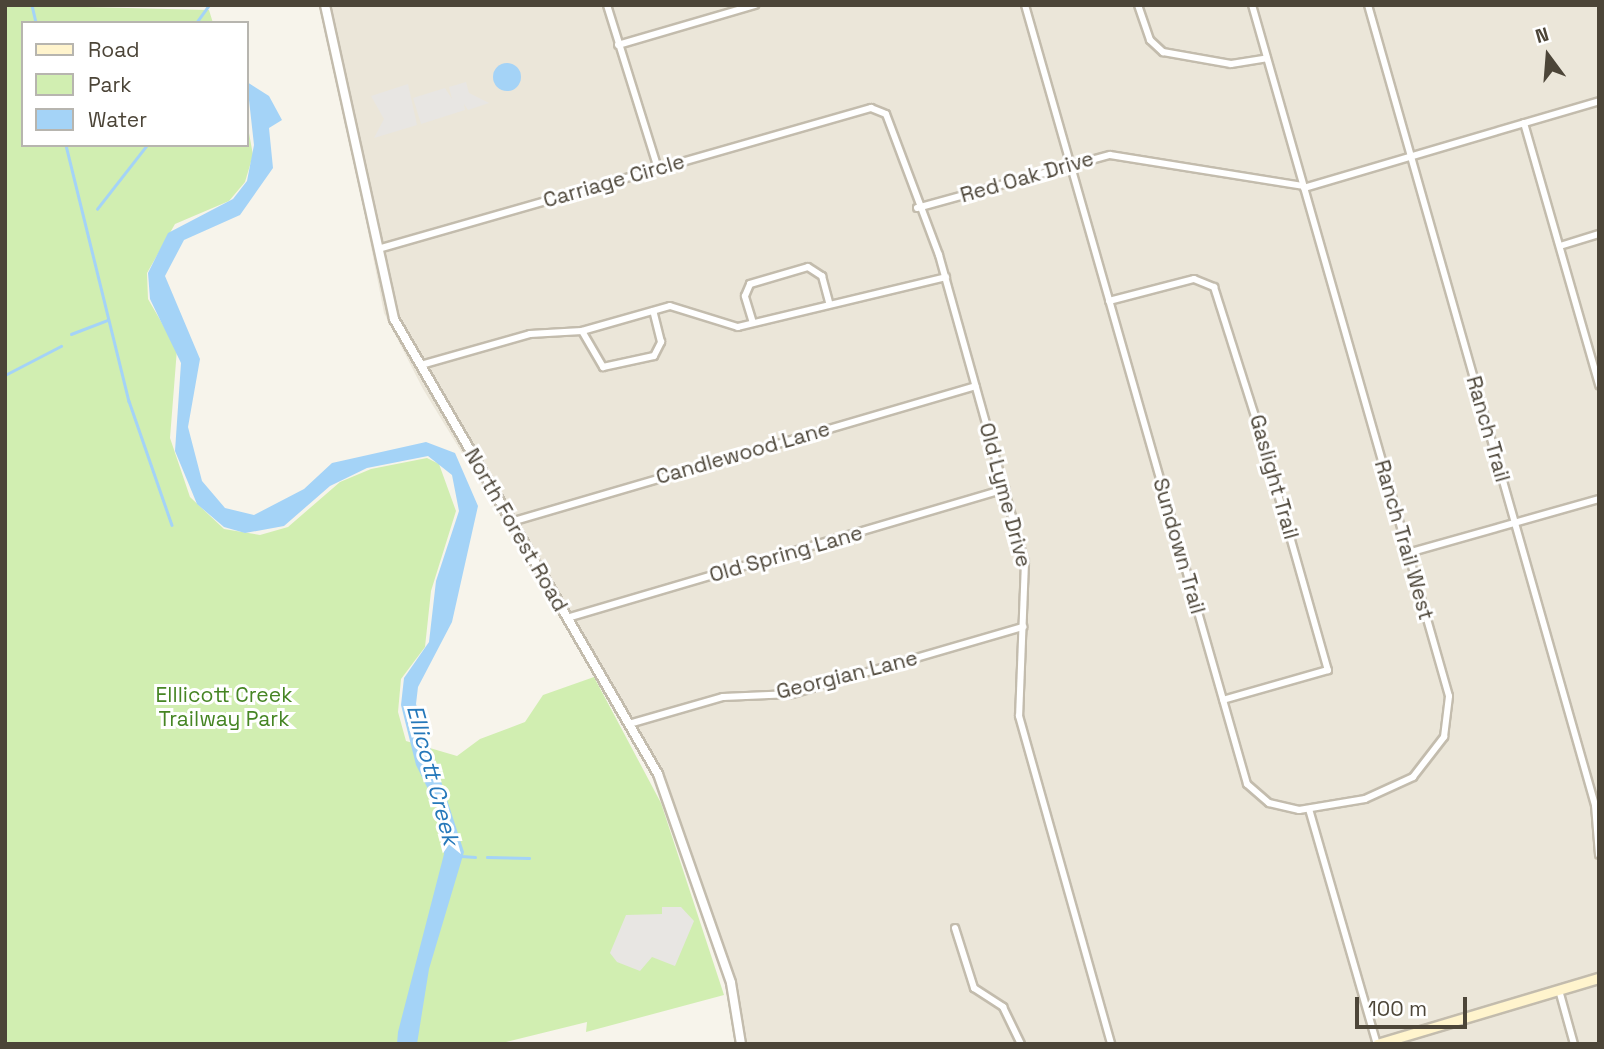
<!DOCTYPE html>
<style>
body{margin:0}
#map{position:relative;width:1604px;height:1049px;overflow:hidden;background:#f7f4eb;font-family:"Space Grotesk",sans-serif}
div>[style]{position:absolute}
.residential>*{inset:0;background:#ebe6d9}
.green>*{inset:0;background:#d1eeb1}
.parking>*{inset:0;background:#e8e6e3}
.water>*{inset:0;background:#a4d3f7}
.round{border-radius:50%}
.stream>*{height:2.5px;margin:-1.25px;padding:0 1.25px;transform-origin:1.25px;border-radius:1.25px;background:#a4d3f7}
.roads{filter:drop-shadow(2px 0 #c3bcad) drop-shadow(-2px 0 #c3bcad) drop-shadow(0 2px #c3bcad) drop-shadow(0 -2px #c3bcad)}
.minor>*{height:6px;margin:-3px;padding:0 3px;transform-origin:3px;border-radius:3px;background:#fff}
.tertiary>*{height:8px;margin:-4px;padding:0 4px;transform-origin:4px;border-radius:4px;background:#fff}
.secondary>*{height:9px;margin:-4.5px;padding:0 4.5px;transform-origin:4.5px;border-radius:4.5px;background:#fff4cd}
span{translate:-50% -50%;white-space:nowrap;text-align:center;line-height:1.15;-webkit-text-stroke:6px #fff;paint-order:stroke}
.street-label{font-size:21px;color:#4c4538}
.park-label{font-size:21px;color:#468524}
.water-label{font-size:23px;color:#2578ba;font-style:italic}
.frame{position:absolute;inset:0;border:7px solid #4c4538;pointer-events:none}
.legend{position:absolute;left:21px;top:21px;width:228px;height:126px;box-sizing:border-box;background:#fff;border:2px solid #b7b5af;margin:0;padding:9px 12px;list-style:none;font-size:21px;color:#4c4538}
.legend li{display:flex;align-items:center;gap:14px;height:35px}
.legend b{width:35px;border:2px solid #b7b5af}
.north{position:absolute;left:1513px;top:21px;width:70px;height:70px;-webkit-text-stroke:5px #fff;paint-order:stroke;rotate:344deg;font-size:19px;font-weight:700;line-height:28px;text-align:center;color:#4c4538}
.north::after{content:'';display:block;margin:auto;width:24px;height:32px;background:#4c4538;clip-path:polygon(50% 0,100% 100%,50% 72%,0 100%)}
.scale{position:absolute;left:1355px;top:997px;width:112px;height:32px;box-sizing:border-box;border:4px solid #4c4538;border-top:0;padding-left:9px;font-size:21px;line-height:24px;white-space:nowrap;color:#4c4538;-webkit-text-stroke:5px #fff;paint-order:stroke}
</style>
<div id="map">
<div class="residential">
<i style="clip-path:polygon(324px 5px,1599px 5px,1599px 977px,1375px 1044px,741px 1044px,731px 983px,658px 774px,423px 389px,384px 313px)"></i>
<i style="clip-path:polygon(1599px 982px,1599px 1044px,1395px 1044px)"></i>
</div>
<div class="green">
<i style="clip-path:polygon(5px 5px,209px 10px,213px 23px,23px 23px,23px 145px,247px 145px,247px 122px,253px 155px,245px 182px,229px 201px,175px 224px,147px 273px,148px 299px,177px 349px,170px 438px,190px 497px,224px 529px,260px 535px,288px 527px,340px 482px,371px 469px,427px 458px,439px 464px,456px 511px,431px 591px,425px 647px,401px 679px,398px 712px,406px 741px,457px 756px,480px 739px,525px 722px,543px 695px,594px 677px,661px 803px,724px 995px,586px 1032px,587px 1022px,498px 1044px,5px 1044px)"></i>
</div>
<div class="parking">
<i style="clip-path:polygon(466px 82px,469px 93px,489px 103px,468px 110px,464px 104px,465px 110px,421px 124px,413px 98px,445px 88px,452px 99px,449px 87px)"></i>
<i style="clip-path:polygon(408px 84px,417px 125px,374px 138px,384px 119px,371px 96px)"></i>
<i style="clip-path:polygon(662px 907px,681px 907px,694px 921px,675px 966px,652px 957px,640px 971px,617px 962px,610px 953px,626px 915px,662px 914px)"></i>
</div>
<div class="water">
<i class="round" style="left:493px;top:63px;width:28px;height:28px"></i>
<i style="clip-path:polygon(247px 82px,269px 96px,282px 120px,269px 128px,273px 168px,240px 215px,184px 240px,165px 276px,200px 359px,188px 427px,202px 481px,225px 508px,254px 515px,304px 489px,332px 463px,426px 442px,455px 453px,478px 506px,452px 622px,418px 687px,416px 704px,464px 852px,429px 969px,417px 1044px,397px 1044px,398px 1032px,444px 854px,439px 811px,416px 765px,401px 705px,404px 678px,429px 642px,436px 581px,459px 511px,452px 475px,428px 456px,367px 468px,330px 486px,284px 526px,245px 533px,224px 527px,197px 504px,175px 451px,181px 363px,150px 299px,148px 273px,168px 233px,233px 199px,247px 181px,254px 145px)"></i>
</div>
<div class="stream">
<i style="left:32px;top:5px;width:18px;rotate:77deg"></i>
<i style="left:196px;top:23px;width:22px;rotate:-54deg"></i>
<i style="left:66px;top:145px;width:264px;rotate:76.2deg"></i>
<i style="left:129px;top:401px;width:131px;rotate:70.9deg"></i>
<i style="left:97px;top:209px;width:81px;rotate:-52deg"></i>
<i style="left:71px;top:334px;width:39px;rotate:-21deg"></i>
<i style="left:5px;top:375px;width:63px;rotate:-27.4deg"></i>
<i style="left:461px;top:856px;width:14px;rotate:4deg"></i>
<i style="left:487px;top:857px;width:42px;rotate:1.4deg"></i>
</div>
<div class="roads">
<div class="minor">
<i style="left:607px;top:5px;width:172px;rotate:72.7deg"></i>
<i style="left:1025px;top:5px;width:810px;rotate:74.09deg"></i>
<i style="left:1247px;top:784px;width:29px;rotate:41deg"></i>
<i style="left:1269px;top:803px;width:31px;rotate:13deg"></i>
<i style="left:1299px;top:810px;width:67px;rotate:-9.5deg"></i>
<i style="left:1365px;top:799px;width:53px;rotate:-24.6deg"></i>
<i style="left:1413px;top:777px;width:51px;rotate:-52.2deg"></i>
<i style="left:1444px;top:737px;width:41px;rotate:-83deg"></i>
<i style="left:1449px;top:696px;width:719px;rotate:-105.91deg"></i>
<i style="left:1138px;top:5px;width:37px;rotate:71deg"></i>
<i style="left:1150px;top:40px;width:18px;rotate:43deg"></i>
<i style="left:1163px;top:52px;width:69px;rotate:10deg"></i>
<i style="left:1231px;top:64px;width:36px;rotate:-9deg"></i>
<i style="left:1368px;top:5px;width:832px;rotate:74.16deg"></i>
<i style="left:1595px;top:805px;width:50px;rotate:85.4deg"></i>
<i style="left:618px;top:45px;width:143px;rotate:-16.3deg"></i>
<i style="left:1524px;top:123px;width:273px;rotate:74deg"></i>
<i style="left:1304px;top:188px;width:308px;rotate:-16.4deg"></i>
<i style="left:917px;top:208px;width:200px;rotate:-15.4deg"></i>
<i style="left:1110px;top:155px;width:195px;rotate:9.1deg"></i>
<i style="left:1560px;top:246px;width:41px;rotate:-17.1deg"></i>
<i style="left:378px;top:249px;width:513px;rotate:-15.96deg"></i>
<i style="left:871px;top:108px;width:16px;rotate:22deg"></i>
<i style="left:886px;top:114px;width:151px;rotate:69.4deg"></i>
<i style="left:939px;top:255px;width:319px;rotate:74.4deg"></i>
<i style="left:1025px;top:562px;width:154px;rotate:92.2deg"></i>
<i style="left:1019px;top:716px;width:341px;rotate:74.3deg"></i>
<i style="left:1109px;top:301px;width:88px;rotate:-14.5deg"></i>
<i style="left:1194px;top:279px;width:22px;rotate:22deg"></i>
<i style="left:1214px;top:287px;width:169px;rotate:72.4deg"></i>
<i style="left:1265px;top:448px;width:231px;rotate:74.2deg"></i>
<i style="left:1328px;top:670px;width:109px;rotate:164.1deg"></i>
<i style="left:753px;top:323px;width:28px;rotate:-107deg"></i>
<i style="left:745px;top:296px;width:13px;rotate:-67deg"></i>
<i style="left:750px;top:284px;width:60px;rotate:-16.3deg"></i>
<i style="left:808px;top:267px;width:17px;rotate:33deg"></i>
<i style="left:822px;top:276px;width:28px;rotate:75deg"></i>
<i style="left:582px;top:331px;width:42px;rotate:59.7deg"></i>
<i style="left:603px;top:367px;width:52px;rotate:-12.2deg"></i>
<i style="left:654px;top:356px;width:16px;rotate:-63deg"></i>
<i style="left:661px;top:342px;width:32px;rotate:-104deg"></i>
<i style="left:421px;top:365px;width:113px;rotate:-15.9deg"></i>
<i style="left:530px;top:334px;width:52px;rotate:-3.3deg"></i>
<i style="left:582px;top:331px;width:91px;rotate:-15.9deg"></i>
<i style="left:670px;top:306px;width:71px;rotate:17.2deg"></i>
<i style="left:738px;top:327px;width:214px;rotate:-13.5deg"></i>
<i style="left:511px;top:522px;width:484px;rotate:-16.3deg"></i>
<i style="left:1408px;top:553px;width:198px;rotate:-15.8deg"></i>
<i style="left:567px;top:618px;width:457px;rotate:-16.4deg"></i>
<i style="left:629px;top:724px;width:98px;rotate:-16deg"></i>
<i style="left:723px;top:697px;width:69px;rotate:-2.5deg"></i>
<i style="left:792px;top:694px;width:241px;rotate:-16.2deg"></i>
<i style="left:1309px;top:809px;width:245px;rotate:73.9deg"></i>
<i style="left:955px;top:928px;width:63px;rotate:72.4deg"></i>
<i style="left:974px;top:988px;width:35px;rotate:33deg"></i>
<i style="left:1003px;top:1007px;width:41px;rotate:64.1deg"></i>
<i style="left:1559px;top:990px;width:56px;rotate:74.5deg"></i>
</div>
<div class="tertiary">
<i style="left:325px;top:5px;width:321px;rotate:77.6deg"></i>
<i style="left:394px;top:319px;width:526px;rotate:59.88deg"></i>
<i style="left:658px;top:774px;width:221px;rotate:70.7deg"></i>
<i style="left:731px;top:983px;width:62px;rotate:80.7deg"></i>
</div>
<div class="secondary">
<i style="left:1377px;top:1044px;width:232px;rotate:-16.6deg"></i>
</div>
</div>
<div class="street-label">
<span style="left:1027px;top:177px;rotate:-16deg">Red Oak Drive</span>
<span style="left:614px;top:181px;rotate:-16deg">Carriage Circle</span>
<span style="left:1488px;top:429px;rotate:74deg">Ranch Trail</span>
<span style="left:743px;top:453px;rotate:-16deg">Candlewood Lane</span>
<span style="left:1274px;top:477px;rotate:74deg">Gaslight Trail</span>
<span style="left:1005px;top:495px;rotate:75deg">Old Lyme Drive</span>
<span style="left:516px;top:530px;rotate:60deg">North Forest Road</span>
<span style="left:1404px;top:540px;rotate:74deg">Ranch Trail West</span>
<span style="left:1179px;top:546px;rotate:74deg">Sundown Trail</span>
<span style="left:786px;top:554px;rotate:-16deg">Old Spring Lane</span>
<span style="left:847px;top:675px;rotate:-14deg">Georgian Lane</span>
</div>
<div class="park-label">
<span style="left:224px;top:707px">Elllicott Creek<br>Trailway Park</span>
</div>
<div class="water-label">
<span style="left:433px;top:775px;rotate:75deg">Ellicott Creek</span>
</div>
<div class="frame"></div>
<ul class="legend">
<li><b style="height:9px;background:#fff4cd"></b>Road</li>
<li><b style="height:19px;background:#d1eeb1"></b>Park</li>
<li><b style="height:19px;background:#a4d3f7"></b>Water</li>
</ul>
<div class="north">N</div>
<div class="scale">100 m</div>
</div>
